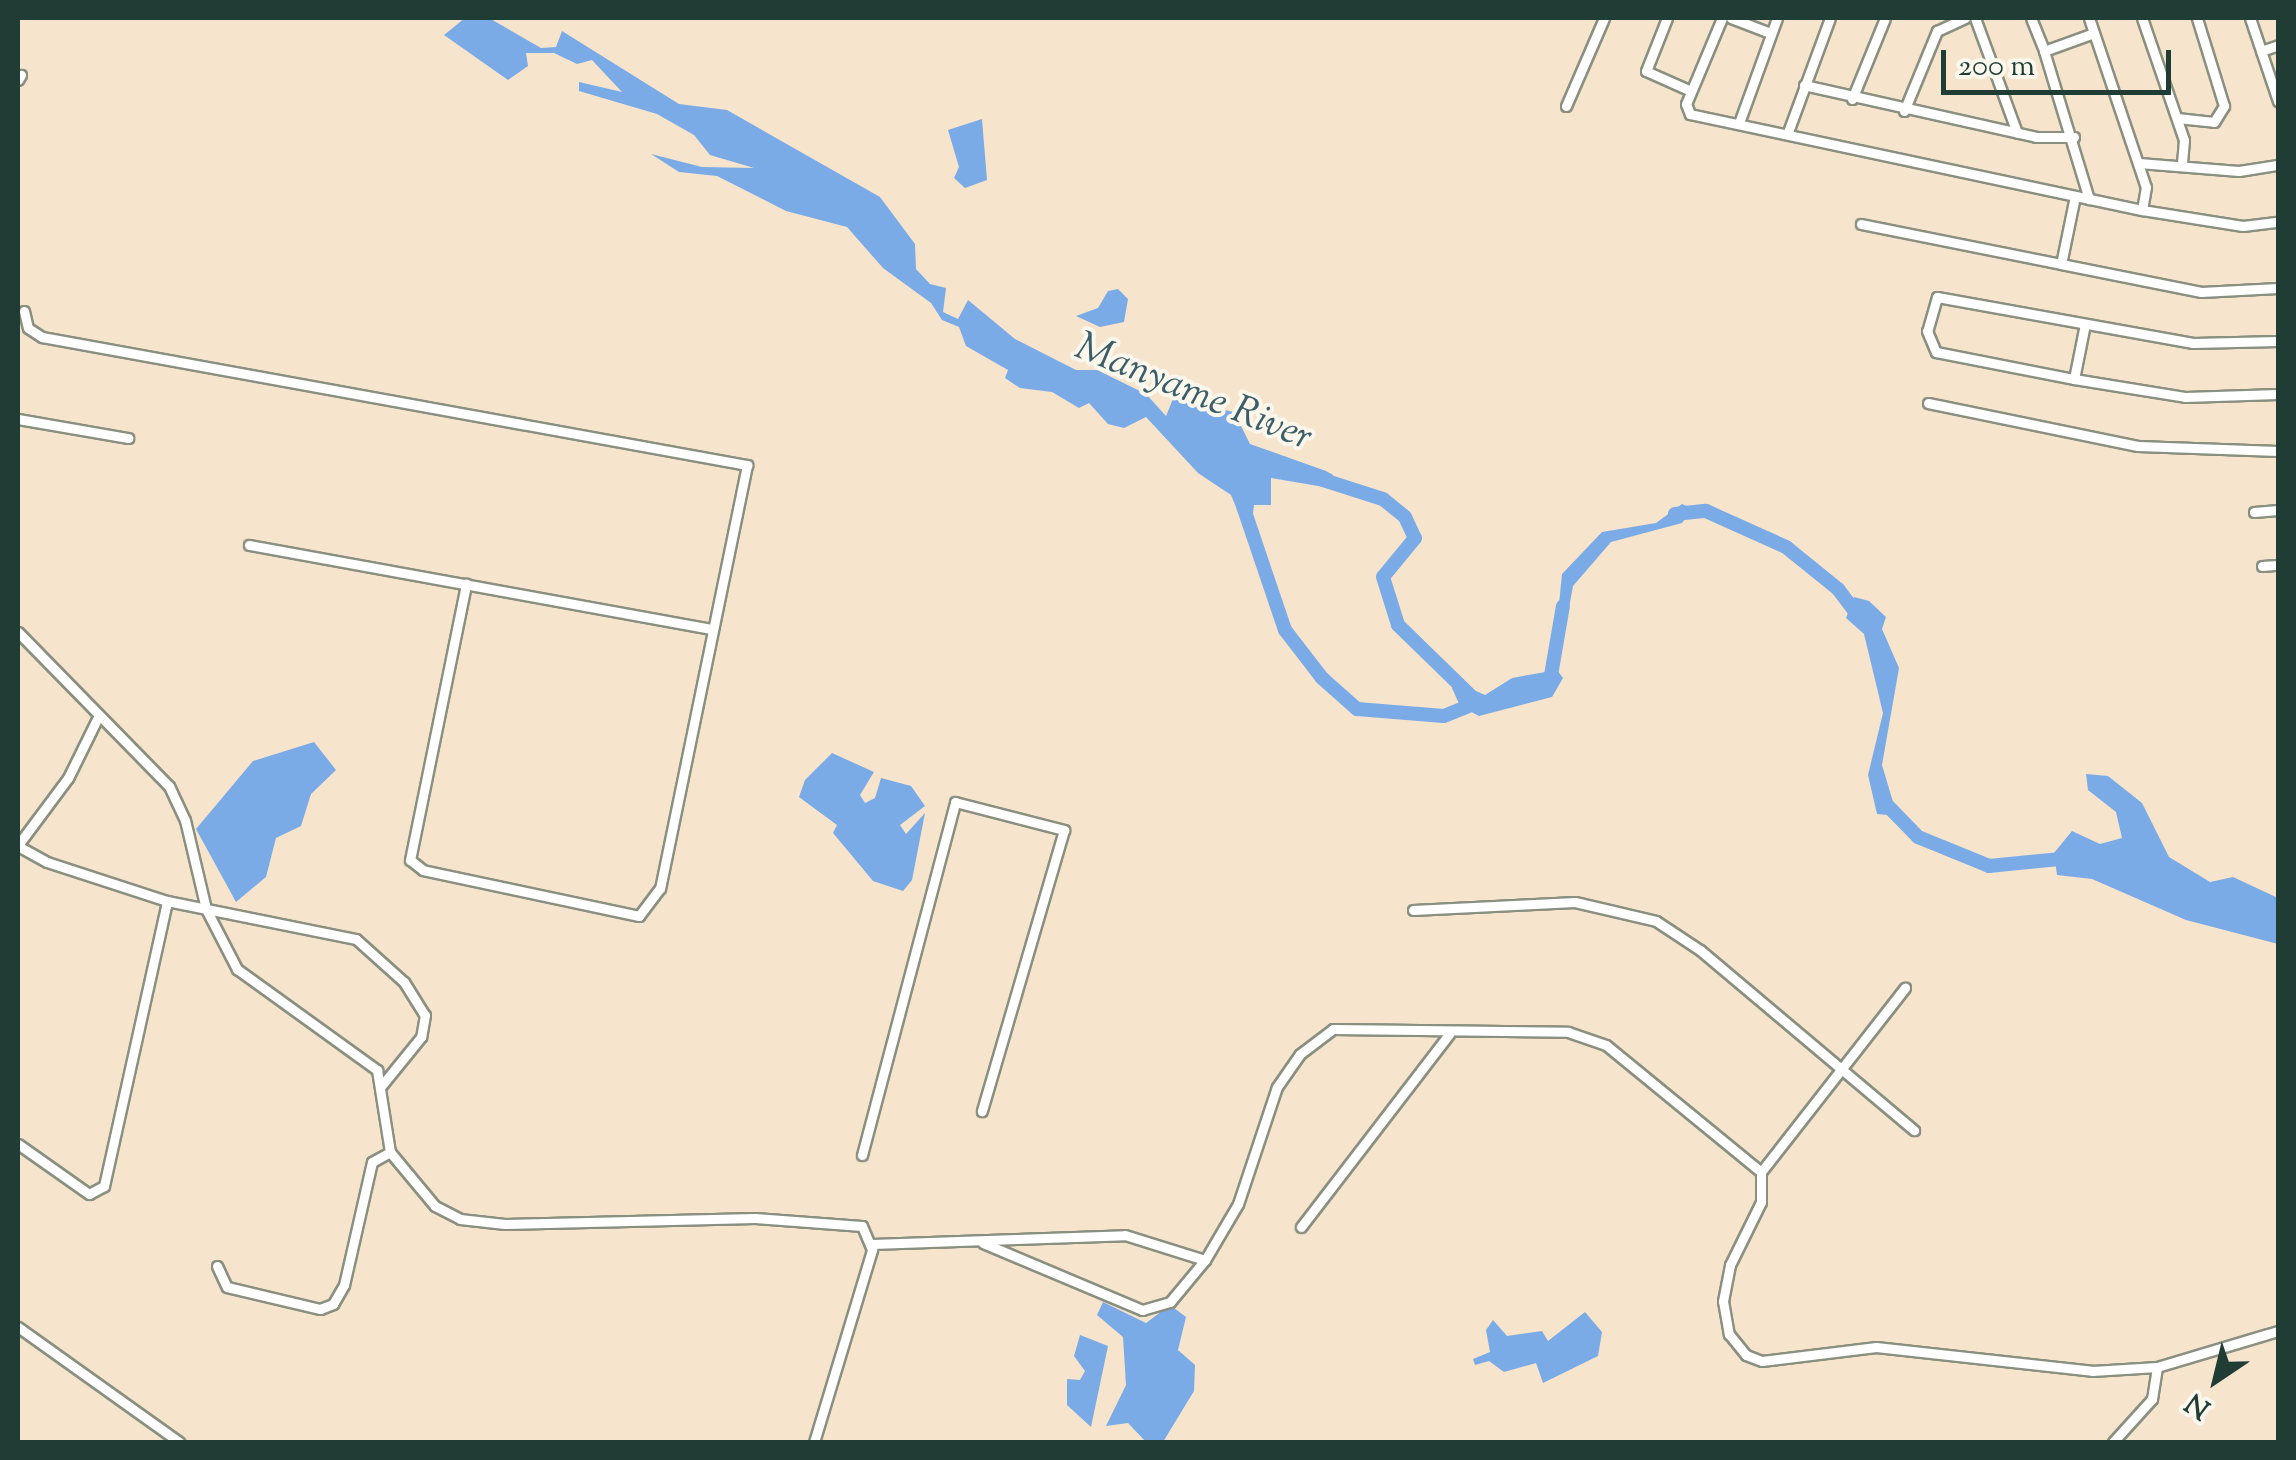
<!DOCTYPE html>
<style>
body{margin:0}
#map{position:relative;width:2296px;height:1460px;overflow:hidden;background:#f6e4cc;font-family:"Sorts Mill Goudy",serif}
div>[style]{position:absolute}
.water>*{inset:0;background:#7babe6}
.river>*{height:14px;margin:-7px;padding:0 7px;transform-origin:7px;border-radius:7px;background:#7babe6}
.roads{filter:drop-shadow(2px 0 #8a9080) drop-shadow(-2px 0 #8a9080) drop-shadow(0 2px #8a9080) drop-shadow(0 -2px #8a9080)}
.street>*{height:9px;margin:-4.5px;padding:0 4.5px;transform-origin:4.5px;border-radius:4.5px;background:#fff}
span{translate:-50% -50%;white-space:nowrap;text-align:center;line-height:1.15;-webkit-text-stroke:8px #fbf7ec;paint-order:stroke}
.water-label{font-size:40px;color:#3b5e69;font-style:italic}
.frame{position:absolute;inset:0;border:20px solid #1f3d34;pointer-events:none}
.north{position:absolute;left:2166px;top:1330px;width:100px;height:100px;-webkit-text-stroke:8px #fbf7ec;paint-order:stroke;rotate:215deg;font-size:28px;font-weight:700;line-height:40px;text-align:center;color:#1f3d34}
.north::after{content:'';display:block;margin:auto;width:35px;height:45px;background:#1f3d34;clip-path:polygon(50% 0,100% 100%,50% 72%,0 100%)}
.scale{position:absolute;left:1941px;top:50px;width:230px;height:45px;box-sizing:border-box;border:5px solid #1f3d34;border-top:0;padding-left:12px;font-size:30px;line-height:35px;white-space:nowrap;color:#1f3d34;-webkit-text-stroke:8px #fbf7ec;paint-order:stroke}
</style>
<div id="map">
<div class="water">
<i style="clip-path:polygon(465px 18px,489px 18px,541px 48px,556px 47px,562px 31px,679px 104px,727px 110px,880px 197px,915px 244px,916px 269px,930px 284px,946px 288px,943px 312px,958px 319px,968px 300px,1015px 339px,1076px 370px,1097px 370px,1146px 394px,1166px 416px,1173px 399px,1234px 412px,1250px 444px,1326px 471px,1333px 475px,1330px 488px,1271px 478px,1271px 505px,1254px 505px,1252px 521px,1242px 522px,1231px 495px,1198px 473px,1146px 417px,1124px 428px,1108px 424px,1089px 403px,1079px 408px,1052px 392px,1020px 388px,1005px 378px,1008px 370px,966px 346px,959px 327px,942px 320px,931px 303px,883px 268px,847px 227px,786px 211px,717px 176px,679px 172px,651px 154px,702px 167px,754px 168px,710px 155px,694px 135px,657px 114px,579px 91px,579px 82px,622px 92px,592px 60px,577px 64px,554px 53px,526px 53px,528px 66px,508px 80px,444px 35px)"></i>
<i style="clip-path:polygon(982px 119px,987px 180px,965px 188px,954px 178px,959px 167px,948px 130px)"></i>
<i style="clip-path:polygon(1118px 289px,1128px 299px,1124px 322px,1100px 327px,1076px 316px,1098px 308px,1108px 291px)"></i>
<i style="clip-path:polygon(1682px 504px,1693px 509px,1682px 523px,1611px 542px,1573px 586px,1567px 619px,1557px 624px,1562px 574px,1602px 532px,1656px 523px)"></i>
<i style="clip-path:polygon(1854px 597px,1869px 601px,1886px 617px,1882px 629px,1899px 668px,1882px 765px,1896px 812px,1888px 815px,1877px 814px,1868px 775px,1883px 713px,1864px 634px,1846px 618px)"></i>
<i style="clip-path:polygon(1557px 670px,1563px 678px,1552px 697px,1479px 716px,1460px 706px,1452px 688px,1456px 682px,1485px 695px,1512px 678px)"></i>
<i style="clip-path:polygon(314px 742px,336px 770px,311px 794px,301px 826px,276px 838px,266px 877px,236px 902px,196px 829px,253px 761px)"></i>
<i style="clip-path:polygon(832px 753px,874px 772px,860px 795px,865px 803px,875px 798px,881px 778px,911px 786px,925px 806px,900px 825px,906px 834px,925px 813px,912px 880px,903px 891px,873px 881px,833px 833px,837px 825px,799px 797px,805px 780px)"></i>
<i style="clip-path:polygon(2086px 774px,2108px 776px,2142px 803px,2169px 857px,2210px 882px,2233px 877px,2278px 898px,2278px 944px,2186px 920px,2092px 879px,2057px 875px,2054px 853px,2072px 831px,2100px 844px,2122px 838px,2116px 812px,2088px 790px)"></i>
<i style="clip-path:polygon(1103px 1302px,1146px 1323px,1170px 1305px,1186px 1317px,1178px 1350px,1195px 1365px,1194px 1391px,1163px 1442px,1146px 1442px,1128px 1423px,1106px 1426px,1126px 1385px,1123px 1337px,1097px 1315px)"></i>
<i style="clip-path:polygon(1585px 1312px,1602px 1332px,1598px 1356px,1543px 1383px,1536px 1363px,1504px 1372px,1489px 1361px,1475px 1365px,1473px 1359px,1490px 1352px,1486px 1330px,1493px 1320px,1507px 1336px,1542px 1331px,1548px 1341px)"></i>
<i style="clip-path:polygon(1080px 1335px,1108px 1346px,1091px 1427px,1067px 1405px,1067px 1379px,1080px 1380px,1085px 1371px,1074px 1356px)"></i>
</div>
<div class="river">
<i style="left:1317px;top:478px;width:69px;rotate:17.7deg"></i>
<i style="left:1383px;top:499px;width:28px;rotate:39deg"></i>
<i style="left:1405px;top:517px;width:23px;rotate:65deg"></i>
<i style="left:1415px;top:538px;width:50px;rotate:129.4deg"></i>
<i style="left:1383px;top:577px;width:50px;rotate:72.6deg"></i>
<i style="left:1398px;top:625px;width:100px;rotate:44.2deg"></i>
<i style="left:1243px;top:506px;width:131px;rotate:71.3deg"></i>
<i style="left:1285px;top:630px;width:61px;rotate:52.4deg"></i>
<i style="left:1322px;top:678px;width:47px;rotate:41.5deg"></i>
<i style="left:1357px;top:709px;width:87px;rotate:4.6deg"></i>
<i style="left:1444px;top:716px;width:38px;rotate:-22deg"></i>
<i style="left:1675px;top:514px;width:31px;rotate:-6deg"></i>
<i style="left:1706px;top:511px;width:88px;rotate:24.2deg"></i>
<i style="left:1786px;top:547px;width:67px;rotate:38.9deg"></i>
<i style="left:1838px;top:589px;width:38px;rotate:53deg"></i>
<i style="left:1543px;top:684px;width:8px;rotate:-23deg"></i>
<i style="left:1550px;top:681px;width:76px;rotate:-80.2deg"></i>
<i style="left:1884px;top:802px;width:49px;rotate:45.8deg"></i>
<i style="left:1918px;top:837px;width:77px;rotate:22.2deg"></i>
<i style="left:1989px;top:866px;width:81px;rotate:-5.6deg"></i>
</div>
<div class="roads">
<div class="street">
<i style="left:1667px;top:18px;width:57px;rotate:111.6deg"></i>
<i style="left:1646px;top:71px;width:49px;rotate:24deg"></i>
<i style="left:1722px;top:18px;width:93px;rotate:112.7deg"></i>
<i style="left:1686px;top:104px;width:11px;rotate:68deg"></i>
<i style="left:1690px;top:114px;width:462px;rotate:12deg"></i>
<i style="left:2142px;top:210px;width:102px;rotate:9deg"></i>
<i style="left:2243px;top:226px;width:35px;rotate:-7deg"></i>
<i style="left:1731px;top:18px;width:42px;rotate:21deg"></i>
<i style="left:1975px;top:18px;width:122px;rotate:69.9deg"></i>
<i style="left:2031px;top:18px;width:35px;rotate:68deg"></i>
<i style="left:2044px;top:51px;width:53px;rotate:-19.8deg"></i>
<i style="left:2089px;top:18px;width:178px;rotate:71.4deg"></i>
<i style="left:2146px;top:187px;width:23px;rotate:100deg"></i>
<i style="left:2142px;top:18px;width:129px;rotate:71deg"></i>
<i style="left:2184px;top:140px;width:24px;rotate:95deg"></i>
<i style="left:2250px;top:18px;width:88px;rotate:71.4deg"></i>
<i style="left:2044px;top:51px;width:155px;rotate:73.1deg"></i>
<i style="left:2261px;top:51px;width:18px;rotate:-19deg"></i>
<i style="left:18px;top:80px;width:6px;rotate:-59deg"></i>
<i style="left:1804px;top:85px;width:238px;rotate:12.6deg"></i>
<i style="left:2036px;top:137px;width:38px"></i>
<i style="left:1852px;top:99px;width:87px;rotate:-67.8deg"></i>
<i style="left:1566px;top:106px;width:96px;rotate:-66.6deg"></i>
<i style="left:1904px;top:111px;width:87px;rotate:-67.6deg"></i>
<i style="left:1937px;top:31px;width:31px;rotate:-25deg"></i>
<i style="left:2177px;top:118px;width:37px;rotate:6deg"></i>
<i style="left:2214px;top:122px;width:19px;rotate:-58deg"></i>
<i style="left:2224px;top:106px;width:92px;rotate:-107.1deg"></i>
<i style="left:1739px;top:123px;width:112px;rotate:-70.1deg"></i>
<i style="left:1788px;top:132px;width:121px;rotate:-69.8deg"></i>
<i style="left:2139px;top:163px;width:100px;rotate:4.6deg"></i>
<i style="left:2239px;top:171px;width:39px;rotate:-9deg"></i>
<i style="left:2075px;top:196px;width:69px;rotate:101.6deg"></i>
<i style="left:2061px;top:264px;width:143px;rotate:11.3deg"></i>
<i style="left:2201px;top:292px;width:77px;rotate:-3deg"></i>
<i style="left:1861px;top:224px;width:204px;rotate:11.3deg"></i>
<i style="left:24px;top:311px;width:17px;rotate:77deg"></i>
<i style="left:28px;top:328px;width:17px;rotate:33deg"></i>
<i style="left:42px;top:337px;width:717px;rotate:10.29deg"></i>
<i style="left:747px;top:465px;width:432px;rotate:101.6deg"></i>
<i style="left:660px;top:888px;width:35px;rotate:127deg"></i>
<i style="left:639px;top:916px;width:221px;rotate:-168deg"></i>
<i style="left:423px;top:870px;width:16px;rotate:-142deg"></i>
<i style="left:410px;top:860px;width:282px;rotate:-78.5deg"></i>
<i style="left:2278px;top:341px;width:85px;rotate:178.7deg"></i>
<i style="left:2193px;top:343px;width:260px;rotate:-169.8deg"></i>
<i style="left:1937px;top:297px;width:35px;rotate:106deg"></i>
<i style="left:1927px;top:331px;width:23px;rotate:67deg"></i>
<i style="left:1936px;top:352px;width:141px;rotate:11.1deg"></i>
<i style="left:2074px;top:379px;width:112px;rotate:9.2deg"></i>
<i style="left:2185px;top:397px;width:93px;rotate:-1.8deg"></i>
<i style="left:2074px;top:379px;width:56px;rotate:-78.7deg"></i>
<i style="left:1928px;top:403px;width:214px;rotate:11.6deg"></i>
<i style="left:2138px;top:446px;width:140px;rotate:2deg"></i>
<i style="left:18px;top:419px;width:112px;rotate:9.8deg"></i>
<i style="left:2254px;top:512px;width:24px;rotate:-5deg"></i>
<i style="left:249px;top:545px;width:471px;rotate:10.3deg"></i>
<i style="left:2262px;top:566px;width:16px;rotate:-4deg"></i>
<i style="left:18px;top:632px;width:216px;rotate:45.6deg"></i>
<i style="left:169px;top:786px;width:38px;rotate:65deg"></i>
<i style="left:185px;top:820px;width:91px;rotate:76.7deg"></i>
<i style="left:206px;top:909px;width:68px;rotate:62.7deg"></i>
<i style="left:237px;top:969px;width:173px;rotate:35.8deg"></i>
<i style="left:377px;top:1070px;width:83px;rotate:81deg"></i>
<i style="left:390px;top:1152px;width:70px;rotate:50.2deg"></i>
<i style="left:435px;top:1206px;width:28px;rotate:27deg"></i>
<i style="left:460px;top:1219px;width:45px;rotate:6.3deg"></i>
<i style="left:505px;top:1224px;width:250px;rotate:-1.4deg"></i>
<i style="left:755px;top:1218px;width:107px;rotate:4.3deg"></i>
<i style="left:862px;top:1226px;width:26px;rotate:67deg"></i>
<i style="left:872px;top:1250px;width:201px;rotate:106.8deg"></i>
<i style="left:18px;top:845px;width:84px;rotate:-53.3deg"></i>
<i style="left:68px;top:778px;width:70px;rotate:-63.8deg"></i>
<i style="left:18px;top:846px;width:33px;rotate:29deg"></i>
<i style="left:47px;top:862px;width:126px;rotate:18deg"></i>
<i style="left:167px;top:901px;width:193px;rotate:11.4deg"></i>
<i style="left:356px;top:939px;width:64px;rotate:41.9deg"></i>
<i style="left:404px;top:982px;width:39px;rotate:58deg"></i>
<i style="left:425px;top:1015px;width:22px;rotate:100deg"></i>
<i style="left:421px;top:1037px;width:62px;rotate:129.1deg"></i>
<i style="left:1413px;top:910px;width:162px;rotate:-2.8deg"></i>
<i style="left:1575px;top:902px;width:83px;rotate:13.2deg"></i>
<i style="left:1656px;top:921px;width:53px;rotate:33.4deg"></i>
<i style="left:1700px;top:950px;width:280px;rotate:40.1deg"></i>
<i style="left:18px;top:1144px;width:87px;rotate:35.2deg"></i>
<i style="left:89px;top:1194px;width:17px;rotate:-28deg"></i>
<i style="left:104px;top:1186px;width:292px;rotate:-77.5deg"></i>
<i style="left:862px;top:1155px;width:365px;rotate:-75.2deg"></i>
<i style="left:955px;top:802px;width:113px;rotate:14.4deg"></i>
<i style="left:1064px;top:830px;width:293px;rotate:106.3deg"></i>
<i style="left:1761px;top:1172px;width:234px;rotate:-52deg"></i>
<i style="left:1301px;top:1227px;width:243px;rotate:-52.5deg"></i>
<i style="left:983px;top:1243px;width:173px;rotate:22.8deg"></i>
<i style="left:1142px;top:1310px;width:29px;rotate:-16deg"></i>
<i style="left:1170px;top:1302px;width:55px;rotate:-50.2deg"></i>
<i style="left:872px;top:1244px;width:253px;rotate:-2deg"></i>
<i style="left:1125px;top:1235px;width:84px;rotate:17.4deg"></i>
<i style="left:1205px;top:1260px;width:65px;rotate:-59.5deg"></i>
<i style="left:1238px;top:1204px;width:123px;rotate:-71.6deg"></i>
<i style="left:1277px;top:1087px;width:40px;rotate:-55.1deg"></i>
<i style="left:1300px;top:1054px;width:41px;rotate:-37.1deg"></i>
<i style="left:1333px;top:1029px;width:235px;rotate:0.7deg"></i>
<i style="left:1568px;top:1032px;width:40px;rotate:18.9deg"></i>
<i style="left:1606px;top:1045px;width:200px;rotate:39.3deg"></i>
<i style="left:1761px;top:1172px;width:30px;rotate:90deg"></i>
<i style="left:1761px;top:1202px;width:70px;rotate:116.2deg"></i>
<i style="left:1730px;top:1265px;width:37px;rotate:101deg"></i>
<i style="left:1723px;top:1301px;width:34px;rotate:80deg"></i>
<i style="left:1729px;top:1334px;width:27px;rotate:51deg"></i>
<i style="left:1746px;top:1355px;width:17px;rotate:21deg"></i>
<i style="left:1762px;top:1361px;width:115px;rotate:-7deg"></i>
<i style="left:1876px;top:1347px;width:217px;rotate:6.3deg"></i>
<i style="left:2092px;top:1371px;width:65px;rotate:-3.5deg"></i>
<i style="left:2157px;top:1367px;width:126px;rotate:-16.6deg"></i>
<i style="left:217px;top:1266px;width:23px;rotate:65deg"></i>
<i style="left:227px;top:1287px;width:96px;rotate:13.3deg"></i>
<i style="left:320px;top:1309px;width:14px;rotate:-21deg"></i>
<i style="left:333px;top:1304px;width:22px;rotate:-60deg"></i>
<i style="left:344px;top:1285px;width:126px;rotate:-77.2deg"></i>
<i style="left:372px;top:1162px;width:21px;rotate:-29deg"></i>
<i style="left:18px;top:1327px;width:198px;rotate:35.5deg"></i>
<i style="left:2113px;top:1442px;width:58px;rotate:-47.8deg"></i>
<i style="left:2152px;top:1399px;width:32px;rotate:-81deg"></i>
</div>
</div>
<div class="water-label">
<span style="left:1193px;top:394px;rotate:22deg">Manyame River</span>
</div>
<div class="frame"></div>
<div class="north">N</div>
<div class="scale">200 m</div>
</div>
